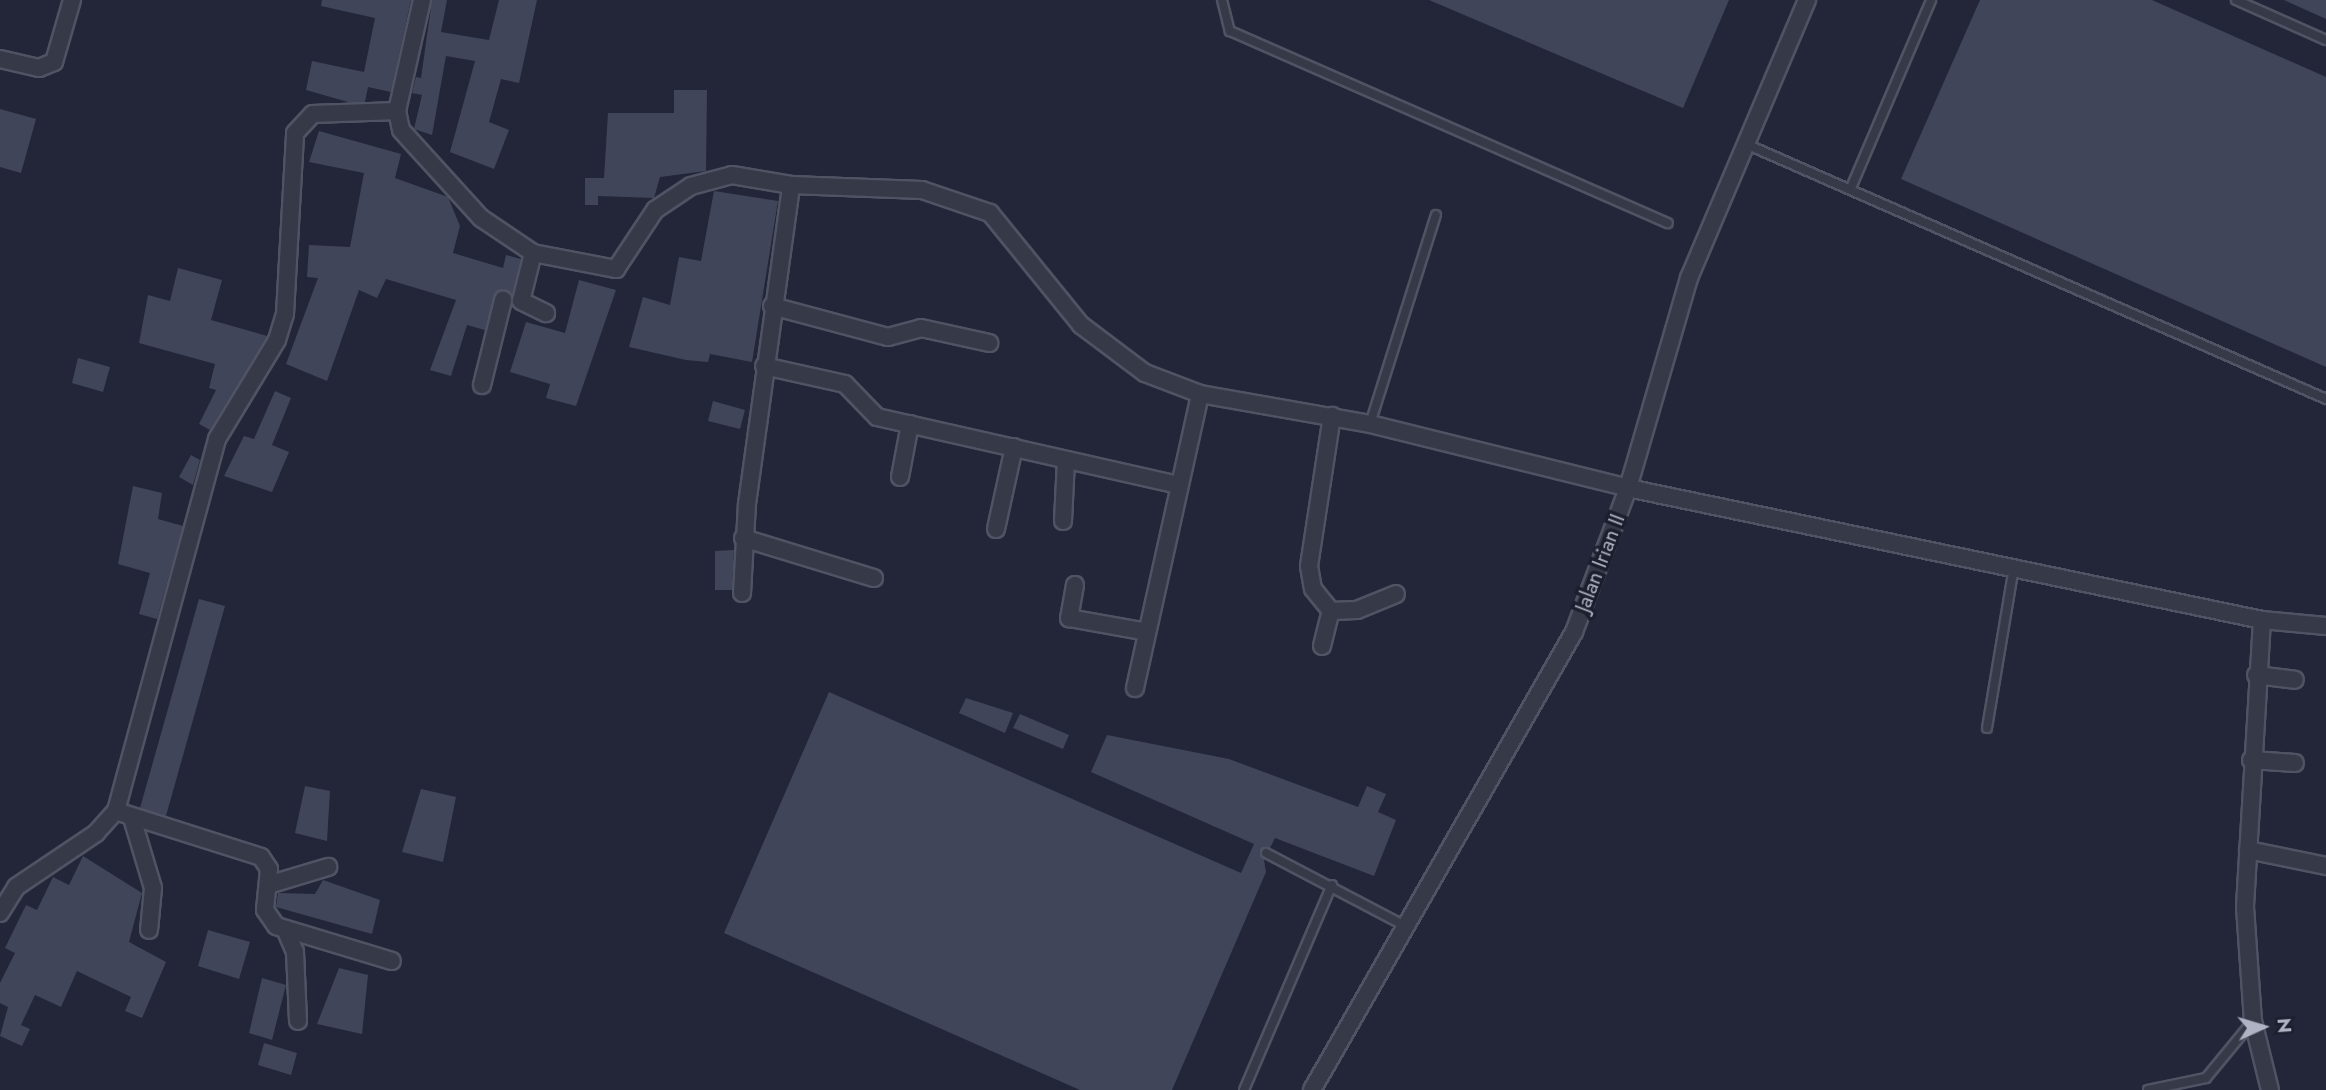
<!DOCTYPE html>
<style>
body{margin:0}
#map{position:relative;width:2326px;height:1090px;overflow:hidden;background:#222638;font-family:Jost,sans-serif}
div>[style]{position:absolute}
.building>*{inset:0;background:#414559}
.roads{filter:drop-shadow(2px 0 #505363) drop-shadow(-2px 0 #505363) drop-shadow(0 2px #505363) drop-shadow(0 -2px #505363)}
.lane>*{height:8px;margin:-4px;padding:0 4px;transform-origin:4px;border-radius:4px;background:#363948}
.street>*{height:16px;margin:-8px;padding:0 8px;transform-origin:8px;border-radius:8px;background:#363948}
span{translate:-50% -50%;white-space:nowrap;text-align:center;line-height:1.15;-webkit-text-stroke:7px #1b1e2d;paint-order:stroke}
.street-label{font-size:21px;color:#b0b3c4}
.north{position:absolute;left:2228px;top:992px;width:70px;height:70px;-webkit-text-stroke:5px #1b1e2d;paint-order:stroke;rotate:86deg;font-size:19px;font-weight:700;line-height:28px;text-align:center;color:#b0b3c4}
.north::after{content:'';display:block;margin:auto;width:24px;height:32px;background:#b0b3c4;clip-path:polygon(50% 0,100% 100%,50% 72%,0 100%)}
</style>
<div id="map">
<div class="building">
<i style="clip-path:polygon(322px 0,411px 0,391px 92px,368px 87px,365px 102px,348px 102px,306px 90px,312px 61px,364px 72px,375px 18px,321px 6px)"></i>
<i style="clip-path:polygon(432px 0,447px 0,441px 32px,489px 40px,499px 0,537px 0,519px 83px,501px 79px,489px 122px,509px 130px,494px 169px,450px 152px,475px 61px,446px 56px,432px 135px,414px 129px,422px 95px,412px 93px,416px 77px,421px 78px)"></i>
<i style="clip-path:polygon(1429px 0,1729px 0,1683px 108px)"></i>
<i style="clip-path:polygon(1980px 0,2152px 0,2326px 77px,2326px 367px,1901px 179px)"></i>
<i style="clip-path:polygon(2284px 0,2326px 0,2326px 19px)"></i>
<i style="clip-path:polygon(674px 90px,707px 90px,706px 171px,660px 177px,654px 198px,598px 196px,598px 205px,585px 205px,585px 178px,604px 178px,608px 113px,674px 113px)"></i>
<i style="clip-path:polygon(0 109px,36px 119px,21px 173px,0 167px)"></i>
<i style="clip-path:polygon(319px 131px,401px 154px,395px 178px,448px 197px,460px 226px,453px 253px,503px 268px,506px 255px,521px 259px,512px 295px,495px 293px,485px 330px,467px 325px,451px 376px,430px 370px,456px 300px,386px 279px,377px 298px,359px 290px,327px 381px,286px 364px,318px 278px,307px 277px,309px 245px,350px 247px,364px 173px,309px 162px)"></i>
<i style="clip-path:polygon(714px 191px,778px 201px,752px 362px,710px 354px,708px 362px,686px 360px,629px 347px,643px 297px,670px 305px,679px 257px,701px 261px)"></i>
<i style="clip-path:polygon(178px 268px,222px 280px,211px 320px,267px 336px,210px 430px,199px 424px,216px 390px,209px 388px,215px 364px,139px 343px,148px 295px,170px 301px)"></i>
<i style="clip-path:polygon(579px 280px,616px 290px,576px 406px,546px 398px,550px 384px,510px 372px,526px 322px,565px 333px)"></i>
<i style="clip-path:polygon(78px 358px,110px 367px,103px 392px,72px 383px)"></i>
<i style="clip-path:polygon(275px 391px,291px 398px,272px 445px,289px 452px,272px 492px,224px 476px,244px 436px,254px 439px)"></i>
<i style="clip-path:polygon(713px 401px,745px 410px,740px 429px,708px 421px)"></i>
<i style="clip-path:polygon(191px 455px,200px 460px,193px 485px,179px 477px)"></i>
<i style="clip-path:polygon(133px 486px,162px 493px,158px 519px,183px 526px,157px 619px,139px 614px,150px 573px,118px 564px)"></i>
<i style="clip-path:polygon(734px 550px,732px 590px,715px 590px,715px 551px)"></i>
<i style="clip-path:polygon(199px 599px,225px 606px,166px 816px,140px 808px)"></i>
<i style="clip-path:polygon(829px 692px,1241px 873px,1254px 844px,1091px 772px,1107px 735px,1229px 759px,1358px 807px,1367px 786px,1386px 794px,1378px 812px,1396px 820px,1374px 876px,1275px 838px,1270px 848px,1262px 848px,1266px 872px,1172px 1090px,1080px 1090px,724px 933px)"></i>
<i style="clip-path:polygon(966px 698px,1013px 713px,1005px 733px,959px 713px)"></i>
<i style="clip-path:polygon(1020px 714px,1069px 735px,1063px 749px,1013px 728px)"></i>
<i style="clip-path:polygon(305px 786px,330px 791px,327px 841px,295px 833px)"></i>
<i style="clip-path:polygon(421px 789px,456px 797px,443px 862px,402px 852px)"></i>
<i style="clip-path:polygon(83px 856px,142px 893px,129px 942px,166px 962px,142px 1018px,125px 1011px,131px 997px,77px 971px,61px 1007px,35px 995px,21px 1025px,30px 1029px,22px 1046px,0 1036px,8px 1007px,0 1003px,0 983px,15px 953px,5px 948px,26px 905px,37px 910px,53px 877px,69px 885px)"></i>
<i style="clip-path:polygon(323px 880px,380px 900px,372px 934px,276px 907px,278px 893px,315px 894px)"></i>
<i style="clip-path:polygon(208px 930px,250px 942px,239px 979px,198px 966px)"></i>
<i style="clip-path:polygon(339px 968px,368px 975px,362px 1034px,317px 1024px)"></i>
<i style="clip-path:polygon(262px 978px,286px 985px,272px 1040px,249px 1033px)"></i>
<i style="clip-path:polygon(264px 1043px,297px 1053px,291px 1075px,258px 1065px)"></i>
</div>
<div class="roads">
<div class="lane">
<i style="left:1222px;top:0;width:32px;rotate:76deg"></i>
<i style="left:1230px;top:31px;width:478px;rotate:23.7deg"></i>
<i style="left:2236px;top:0;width:98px;rotate:24deg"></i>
<i style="left:1746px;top:144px;width:634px;rotate:23.73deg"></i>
<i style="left:1851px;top:188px;width:204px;rotate:-66.9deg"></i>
<i style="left:1370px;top:424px;width:219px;rotate:-72.5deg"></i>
<i style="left:1987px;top:728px;width:164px;rotate:-80.5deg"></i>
<i style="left:1266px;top:853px;width:155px;rotate:27.7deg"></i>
<i style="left:1244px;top:1090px;width:223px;rotate:-66.8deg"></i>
<i style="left:2148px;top:1090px;width:59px;rotate:-11.7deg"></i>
<i style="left:2206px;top:1078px;width:74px;rotate:-50.5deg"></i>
</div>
<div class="street">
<i style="left:422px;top:0;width:114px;rotate:102.7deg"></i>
<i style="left:397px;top:111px;width:19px;rotate:78deg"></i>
<i style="left:401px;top:130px;width:119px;rotate:47.7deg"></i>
<i style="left:481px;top:218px;width:63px;rotate:33.9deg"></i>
<i style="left:533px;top:253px;width:85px;rotate:10.9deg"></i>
<i style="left:616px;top:269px;width:71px;rotate:-56.5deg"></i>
<i style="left:655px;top:210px;width:43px;rotate:-33.7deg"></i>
<i style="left:691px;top:186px;width:42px;rotate:-15deg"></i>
<i style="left:732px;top:175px;width:60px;rotate:9.6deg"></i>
<i style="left:791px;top:185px;width:131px;rotate:2.2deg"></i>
<i style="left:922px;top:190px;width:72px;rotate:18.7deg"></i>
<i style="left:990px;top:213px;width:144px;rotate:50.9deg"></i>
<i style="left:1081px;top:325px;width:80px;rotate:36.9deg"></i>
<i style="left:1145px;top:373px;width:59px;rotate:20.9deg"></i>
<i style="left:1200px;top:394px;width:173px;rotate:10deg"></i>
<i style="left:1370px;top:424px;width:266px;rotate:13.9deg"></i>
<i style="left:1628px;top:488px;width:648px;rotate:11.76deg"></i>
<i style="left:2262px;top:620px;width:64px;rotate:5.4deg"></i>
<i style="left:0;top:59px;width:40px;rotate:13deg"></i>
<i style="left:39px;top:68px;width:16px;rotate:-22deg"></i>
<i style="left:54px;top:62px;width:65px;rotate:-73.8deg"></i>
<i style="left:533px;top:253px;width:49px;rotate:104deg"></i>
<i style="left:521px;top:301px;width:28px;rotate:26deg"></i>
<i style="left:772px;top:306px;width:120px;rotate:15deg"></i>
<i style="left:888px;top:337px;width:34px;rotate:-15deg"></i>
<i style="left:921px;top:328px;width:70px;rotate:12.4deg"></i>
<i style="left:764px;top:366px;width:83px;rotate:12.5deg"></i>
<i style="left:845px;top:384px;width:46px;rotate:45.9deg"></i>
<i style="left:877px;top:417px;width:309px;rotate:12.7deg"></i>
<i style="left:482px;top:385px;width:88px;rotate:-76.1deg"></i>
<i style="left:900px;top:477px;width:54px;rotate:-79.3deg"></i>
<i style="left:1063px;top:521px;width:61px;rotate:-87.2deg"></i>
<i style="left:996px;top:529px;width:84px;rotate:-77.6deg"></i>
<i style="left:743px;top:538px;width:137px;rotate:17deg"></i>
<i style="left:1075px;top:585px;width:34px;rotate:100deg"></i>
<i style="left:1069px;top:618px;width:79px;rotate:10.2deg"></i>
<i style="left:742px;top:593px;width:89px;rotate:-86.8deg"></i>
<i style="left:747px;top:504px;width:322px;rotate:-82.1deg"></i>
<i style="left:1331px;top:611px;width:26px;rotate:-2deg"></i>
<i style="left:1357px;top:610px;width:42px;rotate:-22.3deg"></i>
<i style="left:2262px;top:620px;width:288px;rotate:93.4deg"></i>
<i style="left:2245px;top:907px;width:114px;rotate:86deg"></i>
<i style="left:2253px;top:1021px;width:71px;rotate:76.2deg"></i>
<i style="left:1322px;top:646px;width:36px;rotate:-76deg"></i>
<i style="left:1331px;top:611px;width:28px;rotate:-129deg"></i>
<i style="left:1313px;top:589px;width:23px;rotate:-100deg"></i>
<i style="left:1309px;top:566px;width:152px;rotate:-81.3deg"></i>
<i style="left:2256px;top:675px;width:39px;rotate:7deg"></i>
<i style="left:1135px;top:688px;width:301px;rotate:-77.5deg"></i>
<i style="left:2251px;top:760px;width:44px;rotate:3.9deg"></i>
<i style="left:116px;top:811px;width:152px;rotate:17.6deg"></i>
<i style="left:261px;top:857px;width:14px;rotate:56deg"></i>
<i style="left:269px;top:869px;width:41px;rotate:95.6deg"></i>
<i style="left:265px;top:910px;width:19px;rotate:55deg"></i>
<i style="left:276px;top:926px;width:121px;rotate:16.8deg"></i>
<i style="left:132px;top:818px;width:73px;rotate:73.3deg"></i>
<i style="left:153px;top:888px;width:42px;rotate:95.4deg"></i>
<i style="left:2248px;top:850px;width:80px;rotate:11.6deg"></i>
<i style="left:268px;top:885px;width:63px;rotate:-16.7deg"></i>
<i style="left:0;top:913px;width:31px;rotate:-58deg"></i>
<i style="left:16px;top:887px;width:97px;rotate:-34deg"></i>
<i style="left:96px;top:833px;width:30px;rotate:-48deg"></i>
<i style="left:116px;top:811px;width:385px;rotate:-74.8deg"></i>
<i style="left:217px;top:439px;width:116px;rotate:-58.8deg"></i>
<i style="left:277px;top:340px;width:27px;rotate:-73deg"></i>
<i style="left:285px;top:314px;width:181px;rotate:-86.8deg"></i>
<i style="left:295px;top:133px;width:26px;rotate:-47deg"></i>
<i style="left:313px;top:114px;width:84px;rotate:-2deg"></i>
<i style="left:286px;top:931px;width:23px;rotate:67deg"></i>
<i style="left:295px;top:952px;width:69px;rotate:87.5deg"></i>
<i style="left:1312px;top:1090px;width:528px;rotate:-60.23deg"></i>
<i style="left:1574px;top:632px;width:154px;rotate:-69.4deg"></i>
<i style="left:1628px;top:488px;width:219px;rotate:-73.8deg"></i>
<i style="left:1689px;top:278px;width:302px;rotate:-67deg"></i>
</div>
</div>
<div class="street-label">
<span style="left:1600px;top:563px;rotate:-69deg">Jalan Irian II</span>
</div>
<div class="north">N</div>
</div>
